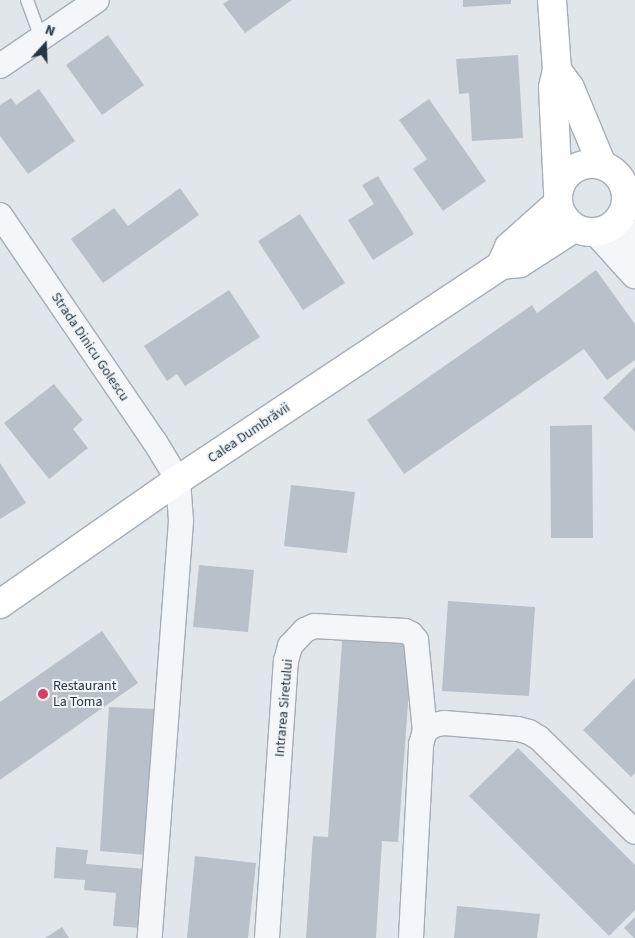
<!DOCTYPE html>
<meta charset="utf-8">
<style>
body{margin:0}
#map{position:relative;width:635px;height:938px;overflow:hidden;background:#e1e6eb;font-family:"Source Sans 3",sans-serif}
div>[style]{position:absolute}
.building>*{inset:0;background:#b8c0c9}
.roads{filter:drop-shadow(1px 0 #a6adb6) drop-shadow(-1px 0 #a6adb6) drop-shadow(0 1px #a6adb6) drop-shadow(0 -1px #a6adb6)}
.service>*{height:12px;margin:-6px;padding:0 6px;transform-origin:6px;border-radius:6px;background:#f4f6f9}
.minor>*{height:24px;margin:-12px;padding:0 12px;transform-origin:12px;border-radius:12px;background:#f4f6f9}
.tertiary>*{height:28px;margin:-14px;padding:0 14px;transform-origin:14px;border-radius:14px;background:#f4f6f9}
.secondary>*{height:28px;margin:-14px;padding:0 14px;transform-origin:14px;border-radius:14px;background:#fff}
.secondary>.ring{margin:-14px;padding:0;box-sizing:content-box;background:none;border:28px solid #fff;border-radius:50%}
.dots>*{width:14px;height:14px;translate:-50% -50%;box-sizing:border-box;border:2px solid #f1f5f8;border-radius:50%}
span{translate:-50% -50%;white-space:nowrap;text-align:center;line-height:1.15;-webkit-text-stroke:4px #f1f5f8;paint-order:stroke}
.street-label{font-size:14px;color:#283544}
.poi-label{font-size:14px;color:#283544}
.left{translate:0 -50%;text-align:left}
.north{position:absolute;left:20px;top:20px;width:50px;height:50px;-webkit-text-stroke:4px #f1f5f8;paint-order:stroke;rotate:20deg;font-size:14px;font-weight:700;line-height:20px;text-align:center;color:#283544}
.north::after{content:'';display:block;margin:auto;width:18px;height:22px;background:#283544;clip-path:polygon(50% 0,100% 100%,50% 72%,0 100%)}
</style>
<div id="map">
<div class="building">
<i style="clip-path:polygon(229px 0,292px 0,245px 33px,223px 4px)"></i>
<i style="clip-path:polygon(463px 0,511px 0,511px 4px,463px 7px)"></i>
<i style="clip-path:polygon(108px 35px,144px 85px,102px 115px,66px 65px)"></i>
<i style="clip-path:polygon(518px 55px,523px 138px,472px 141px,469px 93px,459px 94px,456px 59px)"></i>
<i style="clip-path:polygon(39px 89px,75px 141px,28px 174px,0 136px,0 105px,11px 98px,16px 105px)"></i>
<i style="clip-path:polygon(429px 99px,486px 181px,443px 211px,413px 169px,427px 159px,399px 120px)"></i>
<i style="clip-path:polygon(378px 176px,414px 234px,373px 260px,348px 220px,374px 204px,362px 185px)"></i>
<i style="clip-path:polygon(180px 188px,199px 215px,103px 283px,71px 239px,114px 208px,128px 226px)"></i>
<i style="clip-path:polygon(300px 214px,345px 283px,303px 310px,258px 241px)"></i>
<i style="clip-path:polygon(596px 270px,635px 324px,635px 360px,607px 380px,584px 349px,404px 474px,367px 420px,532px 305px,537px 313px)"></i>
<i style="clip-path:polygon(229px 290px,260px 337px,185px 386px,177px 374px,167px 381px,144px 346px)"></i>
<i style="clip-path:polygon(635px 367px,635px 432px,603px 398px)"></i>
<i style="clip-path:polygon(54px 384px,83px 420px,73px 429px,88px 448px,49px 479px,4px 423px)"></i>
<i style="clip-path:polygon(592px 425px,593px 538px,551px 538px,550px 426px)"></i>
<i style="clip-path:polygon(0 463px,26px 503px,0 519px)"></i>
<i style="clip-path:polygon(291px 485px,355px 492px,347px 553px,284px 546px)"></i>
<i style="clip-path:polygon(199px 565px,254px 570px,248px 632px,193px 627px)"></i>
<i style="clip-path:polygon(448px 601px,535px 607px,529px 696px,442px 691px)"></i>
<i style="clip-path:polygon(343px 629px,413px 634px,398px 842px,382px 841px,376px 938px,306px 938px,313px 836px,328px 837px)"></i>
<i style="clip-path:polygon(102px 631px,138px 683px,0 780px,0 702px)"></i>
<i style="clip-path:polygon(635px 678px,635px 773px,631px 777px,583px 730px)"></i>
<i style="clip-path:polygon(109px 707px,155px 709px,146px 855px,100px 851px)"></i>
<i style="clip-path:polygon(518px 748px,635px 865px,635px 910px,609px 936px,469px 796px)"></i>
<i style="clip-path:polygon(56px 847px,88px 850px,86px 864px,146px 869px,141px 928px,113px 926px,116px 893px,84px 890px,85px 880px,54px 878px)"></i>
<i style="clip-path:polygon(195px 856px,256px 863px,248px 938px,187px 938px)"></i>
<i style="clip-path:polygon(457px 906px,540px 914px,537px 938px,454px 938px)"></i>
<i style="clip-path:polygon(635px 917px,635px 938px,634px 938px,624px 928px)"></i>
<i style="clip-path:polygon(62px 927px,69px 938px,45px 938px)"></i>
</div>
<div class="roads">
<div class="service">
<i style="left:27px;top:0;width:40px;rotate:69.8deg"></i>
</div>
<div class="minor">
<i style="left:0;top:66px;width:117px;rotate:-34.2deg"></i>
<i style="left:0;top:215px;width:275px;rotate:55.7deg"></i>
<i style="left:155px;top:442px;width:44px;rotate:58.8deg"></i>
<i style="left:178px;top:480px;width:41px;rotate:85.8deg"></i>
<i style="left:181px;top:521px;width:418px;rotate:94.3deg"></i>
<i style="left:267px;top:938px;width:278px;rotate:-86.1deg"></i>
<i style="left:286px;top:661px;width:16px;rotate:-75deg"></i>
<i style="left:290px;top:646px;width:22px;rotate:-47deg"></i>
<i style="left:305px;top:630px;width:10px;rotate:-24deg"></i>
<i style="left:314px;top:626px;width:91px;rotate:3.1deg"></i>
<i style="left:405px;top:631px;width:7px;rotate:27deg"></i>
<i style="left:411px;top:634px;width:8px;rotate:50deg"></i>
<i style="left:416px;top:640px;width:91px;rotate:84.4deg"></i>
<i style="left:411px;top:938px;width:194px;rotate:-87deg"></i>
<i style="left:421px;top:744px;width:14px;rotate:-73deg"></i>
<i style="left:425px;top:731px;width:11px;rotate:-34deg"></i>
<i style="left:434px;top:725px;width:10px;rotate:-11deg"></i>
<i style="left:444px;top:723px;width:74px;rotate:4.6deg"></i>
<i style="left:518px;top:729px;width:11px;rotate:15deg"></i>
<i style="left:529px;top:732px;width:12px;rotate:31deg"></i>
<i style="left:539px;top:738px;width:134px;rotate:44.4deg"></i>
</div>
<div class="tertiary">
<i style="left:618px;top:221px;width:32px;rotate:58deg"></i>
<i style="left:597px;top:232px;width:57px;rotate:47.9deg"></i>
</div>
<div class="secondary">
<i style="left:552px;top:0;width:70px;rotate:85.9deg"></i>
<i style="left:557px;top:70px;width:18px;rotate:103deg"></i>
<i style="left:553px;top:88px;width:103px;rotate:87.2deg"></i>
<i style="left:557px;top:70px;width:22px;rotate:54deg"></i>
<i style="left:570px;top:88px;width:83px;rotate:67.4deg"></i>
<i class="ring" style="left:558px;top:164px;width:40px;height:40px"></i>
<i style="left:501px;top:265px;width:20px;rotate:-66deg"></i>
<i style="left:509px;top:247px;width:66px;rotate:-41.9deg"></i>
<i style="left:0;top:604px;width:217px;rotate:-34.9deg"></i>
<i style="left:178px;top:480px;width:388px;rotate:-33.6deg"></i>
<i style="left:501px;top:265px;width:19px;rotate:-6deg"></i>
<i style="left:520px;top:263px;width:64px;rotate:-32.9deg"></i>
</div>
</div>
<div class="dots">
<i style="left:43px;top:694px;background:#da3c64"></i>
</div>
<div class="street-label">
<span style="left:90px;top:347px;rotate:56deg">Strada Dinicu Golescu</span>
<span style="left:249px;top:433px;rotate:-34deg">Calea Dumbrăvii</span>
<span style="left:284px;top:708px;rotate:-85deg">Intrarea Siretului</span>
</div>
<div class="poi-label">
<span class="left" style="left:53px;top:694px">Restaurant<br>La Toma</span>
</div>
<div class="north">N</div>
</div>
